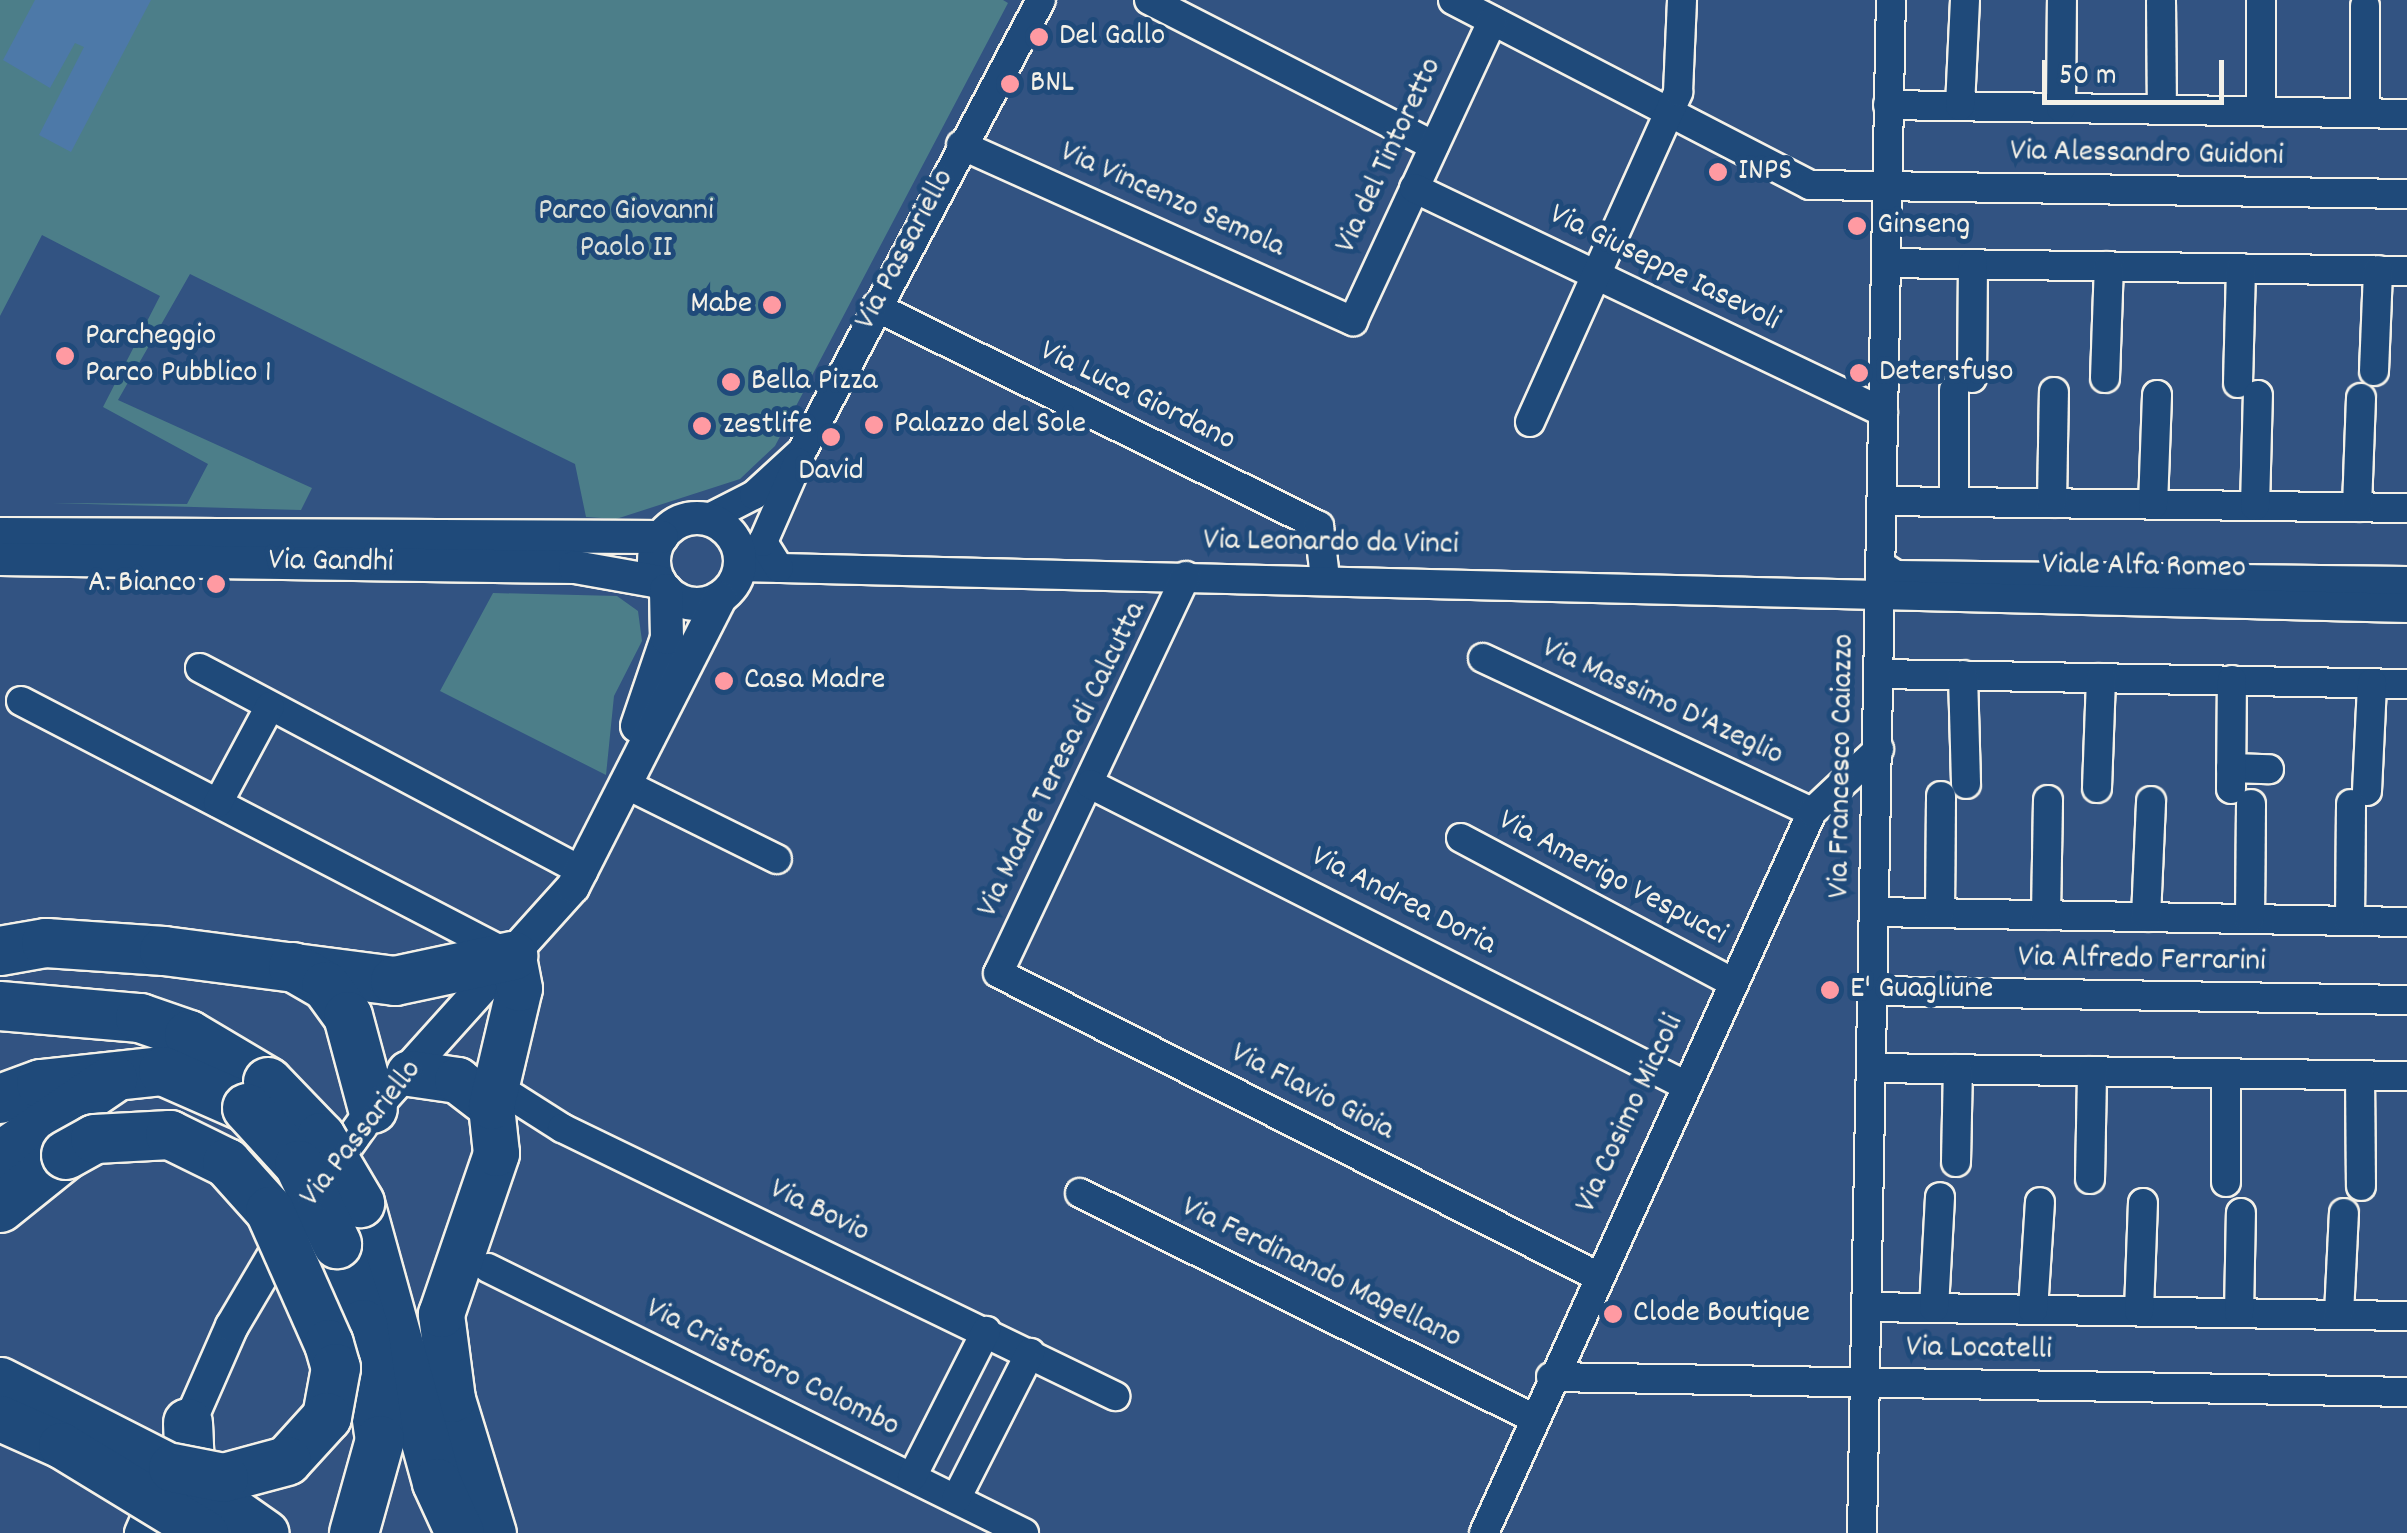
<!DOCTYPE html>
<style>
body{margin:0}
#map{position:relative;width:2407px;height:1533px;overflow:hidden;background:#325382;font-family:Dekko,sans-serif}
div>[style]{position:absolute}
.green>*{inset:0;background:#4c7e89}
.water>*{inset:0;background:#4d79a8}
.roads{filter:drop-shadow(2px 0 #f4f1e8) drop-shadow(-2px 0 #f4f1e8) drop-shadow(0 2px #f4f1e8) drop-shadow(0 -2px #f4f1e8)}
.minor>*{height:28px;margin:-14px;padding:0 14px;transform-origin:14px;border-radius:14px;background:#1f4a7a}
.tertiary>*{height:32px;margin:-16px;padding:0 16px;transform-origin:16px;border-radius:16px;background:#1f4a7a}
.tertiary>.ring{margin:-16px;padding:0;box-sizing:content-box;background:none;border:32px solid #1f4a7a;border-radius:50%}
.trunk>*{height:45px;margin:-22.5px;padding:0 22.5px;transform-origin:22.5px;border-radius:22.5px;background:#1f4a7a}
.motorway>*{height:48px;margin:-24px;padding:0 24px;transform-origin:24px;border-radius:24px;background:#1f4a7a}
.bridges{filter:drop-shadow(2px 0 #f4f1e8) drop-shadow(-2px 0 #f4f1e8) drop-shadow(0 2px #f4f1e8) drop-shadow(0 -2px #f4f1e8)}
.trunk-bridge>*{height:45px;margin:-22.5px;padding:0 22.5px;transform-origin:22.5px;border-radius:22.5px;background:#1f4a7a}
.motorway-bridge>*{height:48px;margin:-24px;padding:0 24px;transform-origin:24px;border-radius:24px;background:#1f4a7a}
.dots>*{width:28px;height:28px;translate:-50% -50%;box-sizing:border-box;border:5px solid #1f4a7a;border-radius:50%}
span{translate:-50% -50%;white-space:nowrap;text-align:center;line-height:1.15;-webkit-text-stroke:10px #1f4a7a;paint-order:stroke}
.poi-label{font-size:32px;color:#f4f1e8}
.left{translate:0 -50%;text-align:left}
.right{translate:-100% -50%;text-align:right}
.street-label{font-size:32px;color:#f4f1e8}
.park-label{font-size:32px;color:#dbe0da}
.scale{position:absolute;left:2042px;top:60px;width:182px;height:45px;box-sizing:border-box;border:5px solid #f4f1e8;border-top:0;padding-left:12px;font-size:30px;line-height:35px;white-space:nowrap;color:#f4f1e8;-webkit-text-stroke:8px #1f4a7a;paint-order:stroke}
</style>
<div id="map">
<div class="green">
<i style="clip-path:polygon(0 0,1003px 0,1008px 3px,775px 446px,740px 479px,616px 519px,586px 517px,575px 464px,190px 274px,118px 400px,312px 488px,301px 510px,52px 503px,187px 504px,208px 464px,103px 407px,160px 296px,42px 235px,0 316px)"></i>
<i style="clip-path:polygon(493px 593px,617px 596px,638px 611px,642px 641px,614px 696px,606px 775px,440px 691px)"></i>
</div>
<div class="water">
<i style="clip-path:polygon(35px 0,151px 0,71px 152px,39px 135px,84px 47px,75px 43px,50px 88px,3px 60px)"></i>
</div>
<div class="roads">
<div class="minor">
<i style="left:1149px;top:0;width:320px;rotate:27.1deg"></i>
<i style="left:1453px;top:0;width:402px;rotate:27.4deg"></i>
<i style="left:1810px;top:185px;width:597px;rotate:0.86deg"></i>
<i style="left:2161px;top:1px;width:109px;rotate:89.5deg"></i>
<i style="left:1888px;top:105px;width:519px;rotate:0.99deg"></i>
<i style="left:1960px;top:106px;width:106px;rotate:-87.3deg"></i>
<i style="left:2061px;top:108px;width:108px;rotate:-89.5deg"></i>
<i style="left:2261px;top:111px;width:111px;rotate:-90deg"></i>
<i style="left:2365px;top:113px;width:107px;rotate:-90deg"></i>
<i style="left:961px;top:145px;width:430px;rotate:24.2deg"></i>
<i style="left:1353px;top:321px;width:331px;rotate:-65.1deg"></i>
<i style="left:1414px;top:188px;width:520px;rotate:25.53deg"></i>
<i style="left:1886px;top:263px;width:521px;rotate:0.88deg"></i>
<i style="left:876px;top:307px;width:494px;rotate:26.3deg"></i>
<i style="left:1319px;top:526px;width:52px;rotate:83.4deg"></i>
<i style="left:2374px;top:371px;width:101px;rotate:-87.7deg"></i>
<i style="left:1972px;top:378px;width:114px;rotate:-89.5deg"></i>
<i style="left:2105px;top:378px;width:112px;rotate:-88deg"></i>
<i style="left:2238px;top:383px;width:115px;rotate:-88.5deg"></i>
<i style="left:1954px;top:390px;width:112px;rotate:90deg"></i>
<i style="left:1530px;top:422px;width:362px;rotate:-65.8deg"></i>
<i style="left:1678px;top:92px;width:92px;rotate:-87.5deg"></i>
<i style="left:1882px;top:501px;width:525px;rotate:0.76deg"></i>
<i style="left:2052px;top:503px;width:111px;rotate:-89deg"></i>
<i style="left:2153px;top:505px;width:110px;rotate:-87.9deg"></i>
<i style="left:2255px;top:506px;width:111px;rotate:-88.5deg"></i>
<i style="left:2357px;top:507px;width:109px;rotate:-87.9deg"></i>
<i style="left:707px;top:519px;width:53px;rotate:-27.1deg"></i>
<i style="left:754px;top:495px;width:65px;rotate:-42.5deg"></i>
<i style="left:802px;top:451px;width:510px;rotate:-62.08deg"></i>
<i style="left:1882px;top:566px;width:17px;rotate:33deg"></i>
<i style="left:1896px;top:575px;width:511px;rotate:0.67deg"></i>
<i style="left:740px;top:567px;width:1668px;rotate:1.41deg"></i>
<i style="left:779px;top:568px;width:31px;rotate:-122deg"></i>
<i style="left:763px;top:542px;width:87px;rotate:-66.4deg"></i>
<i style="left:1186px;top:576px;width:439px;rotate:115.3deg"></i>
<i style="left:998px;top:973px;width:669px;rotate:26.83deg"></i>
<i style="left:1483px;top:658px;width:363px;rotate:25.1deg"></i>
<i style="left:200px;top:668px;width:434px;rotate:28deg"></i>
<i style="left:1880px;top:674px;width:527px;rotate:1.09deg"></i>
<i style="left:1963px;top:675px;width:109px;rotate:88.4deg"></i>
<i style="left:21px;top:701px;width:553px;rotate:27.45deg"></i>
<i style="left:2231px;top:768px;width:38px;rotate:2deg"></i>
<i style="left:1090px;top:784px;width:665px;rotate:26.83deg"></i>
<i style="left:627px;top:785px;width:167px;rotate:26.3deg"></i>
<i style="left:2097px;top:788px;width:110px;rotate:-87.9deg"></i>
<i style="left:2231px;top:789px;width:109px;rotate:-89.5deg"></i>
<i style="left:2367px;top:791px;width:108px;rotate:-87.3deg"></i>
<i style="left:218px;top:803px;width:110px;rotate:-61.8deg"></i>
<i style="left:1461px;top:838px;width:305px;rotate:28deg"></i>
<i style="left:1876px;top:912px;width:531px;rotate:1.08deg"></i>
<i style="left:1940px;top:913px;width:117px;rotate:-89.5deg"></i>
<i style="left:2046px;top:915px;width:115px;rotate:-89deg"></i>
<i style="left:2146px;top:917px;width:116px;rotate:-87.5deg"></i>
<i style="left:2250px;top:919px;width:115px;rotate:-89.5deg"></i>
<i style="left:2350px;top:921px;width:117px;rotate:-89.5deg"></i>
<i style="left:1875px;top:991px;width:532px;rotate:0.97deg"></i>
<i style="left:1873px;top:1068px;width:534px;rotate:0.86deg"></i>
<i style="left:2226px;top:1073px;width:109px;rotate:90deg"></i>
<i style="left:2360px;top:1075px;width:111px;rotate:89.5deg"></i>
<i style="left:496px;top:1086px;width:78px;rotate:32.5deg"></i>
<i style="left:562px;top:1128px;width:615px;rotate:25.86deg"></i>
<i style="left:1956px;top:1162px;width:93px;rotate:-88.8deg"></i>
<i style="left:2090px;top:1179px;width:108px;rotate:-88.9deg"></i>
<i style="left:1080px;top:1193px;width:504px;rotate:26.41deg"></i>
<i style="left:488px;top:1268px;width:598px;rotate:26.31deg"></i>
<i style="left:1868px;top:1307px;width:539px;rotate:0.96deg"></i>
<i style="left:1934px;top:1308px;width:111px;rotate:-86.9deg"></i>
<i style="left:2033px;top:1310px;width:108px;rotate:-86.3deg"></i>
<i style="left:2139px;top:1311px;width:108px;rotate:-87.9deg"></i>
<i style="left:2239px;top:1313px;width:100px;rotate:-88.9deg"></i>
<i style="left:2339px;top:1314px;width:101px;rotate:-87.2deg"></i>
<i style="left:1551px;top:1377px;width:856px;rotate:1deg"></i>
<i style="left:912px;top:1477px;width:164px;rotate:-63.1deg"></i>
<i style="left:956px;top:1499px;width:164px;rotate:-63.1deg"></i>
<i style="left:1484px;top:1533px;width:792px;rotate:-65.54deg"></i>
<i style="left:1812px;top:812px;width:92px;rotate:-43.2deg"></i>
<i style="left:1862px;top:1533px;width:1533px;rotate:-88.92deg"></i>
</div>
<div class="tertiary">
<i class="ring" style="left:654px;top:518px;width:54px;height:54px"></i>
<i style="left:0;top:534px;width:662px;rotate:0.26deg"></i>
<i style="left:0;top:559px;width:575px;rotate:0.8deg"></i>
<i style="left:575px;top:567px;width:86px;rotate:10deg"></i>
<i style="left:637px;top:726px;width:93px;rotate:-71.2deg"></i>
<i style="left:667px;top:638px;width:48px;rotate:-91.2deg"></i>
<i style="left:326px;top:1175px;width:81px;rotate:-54.5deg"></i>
<i style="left:373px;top:1109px;width:299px;rotate:-48deg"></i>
<i style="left:573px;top:887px;width:324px;rotate:-63deg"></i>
<i style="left:141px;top:1533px;width:226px;rotate:-66.3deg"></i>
<i style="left:232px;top:1326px;width:114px;rotate:-59.4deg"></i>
</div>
<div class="trunk">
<i style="left:409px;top:1073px;width:49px;rotate:8.3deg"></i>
<i style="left:457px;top:1080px;width:43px;rotate:37.4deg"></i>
<i style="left:493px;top:1533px;width:140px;rotate:-107deg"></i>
<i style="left:452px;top:1399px;width:86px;rotate:-97.4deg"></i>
<i style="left:441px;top:1314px;width:170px;rotate:-71.1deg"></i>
<i style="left:496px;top:1153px;width:47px;rotate:-96.1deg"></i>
<i style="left:491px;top:1106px;width:121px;rotate:-76.7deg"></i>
<i style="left:519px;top:988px;width:33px;rotate:-101deg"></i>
</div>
<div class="motorway">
<i style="left:0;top:951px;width:47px;rotate:-9.9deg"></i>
<i style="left:46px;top:943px;width:118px;rotate:3.9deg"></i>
<i style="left:164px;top:951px;width:233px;rotate:7.4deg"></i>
<i style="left:395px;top:981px;width:121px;rotate:-12deg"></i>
<i style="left:293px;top:967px;width:38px;rotate:30deg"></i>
<i style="left:326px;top:986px;width:37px;rotate:54deg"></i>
<i style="left:348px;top:1016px;width:96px;rotate:75deg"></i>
<i style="left:0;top:1006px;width:141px;rotate:4.9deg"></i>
<i style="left:140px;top:1018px;width:52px;rotate:19.1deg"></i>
<i style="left:189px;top:1035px;width:92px;rotate:30.7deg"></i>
<i style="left:0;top:1099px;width:44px;rotate:-20.1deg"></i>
<i style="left:41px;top:1084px;width:123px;rotate:-6.1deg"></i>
<i style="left:163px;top:1071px;width:92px;rotate:23.8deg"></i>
<i style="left:0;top:1156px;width:137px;rotate:-34.3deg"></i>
<i style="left:360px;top:1203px;width:290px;rotate:74.6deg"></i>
<i style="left:437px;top:1483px;width:55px;rotate:65.3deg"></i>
<i style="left:0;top:1208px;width:85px;rotate:-38.8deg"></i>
<i style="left:337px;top:1244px;width:84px;rotate:72deg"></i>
<i style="left:363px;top:1324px;width:117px;rotate:81.7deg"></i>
<i style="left:380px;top:1440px;width:97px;rotate:105.6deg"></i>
<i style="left:188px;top:1423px;width:87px;rotate:87.4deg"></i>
</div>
</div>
<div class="bridges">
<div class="trunk-bridge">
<i style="left:0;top:1380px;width:194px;rotate:27deg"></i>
<i style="left:173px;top:1468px;width:113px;rotate:35deg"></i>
<i style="left:0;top:1418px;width:67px;rotate:23.9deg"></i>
<i style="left:61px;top:1445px;width:169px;rotate:31.4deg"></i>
</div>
<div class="motorway-bridge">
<i style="left:268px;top:1082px;width:76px;rotate:46.1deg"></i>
<i style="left:321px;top:1137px;width:77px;rotate:59.4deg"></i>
<i style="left:247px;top:1108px;width:77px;rotate:47.6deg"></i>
<i style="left:299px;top:1165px;width:88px;rotate:64.3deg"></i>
<i style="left:66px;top:1155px;width:33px;rotate:-29deg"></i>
<i style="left:95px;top:1139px;width:75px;rotate:-3.1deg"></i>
<i style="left:170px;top:1135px;width:64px;rotate:26.2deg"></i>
<i style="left:227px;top:1163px;width:64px;rotate:48.1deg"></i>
<i style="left:270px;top:1211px;width:145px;rotate:66.1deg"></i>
<i style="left:329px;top:1344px;width:25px;rotate:74deg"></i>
<i style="left:336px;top:1368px;width:50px;rotate:100.4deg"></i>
<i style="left:327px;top:1417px;width:59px;rotate:132.3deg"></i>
<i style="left:287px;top:1461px;width:65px;rotate:164.9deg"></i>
<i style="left:224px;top:1478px;width:52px;rotate:-168.9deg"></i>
</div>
</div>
<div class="dots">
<i style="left:1039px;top:37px;background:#ff9aa2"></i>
<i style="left:1010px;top:84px;background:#ff9aa2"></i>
<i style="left:1718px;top:172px;background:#ff9aa2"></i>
<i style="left:1857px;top:226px;background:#ff9aa2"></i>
<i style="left:772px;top:305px;background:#ff9aa2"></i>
<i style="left:65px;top:356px;background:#ff9aa2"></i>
<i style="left:1859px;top:373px;background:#ff9aa2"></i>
<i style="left:731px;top:382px;background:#ff9aa2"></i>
<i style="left:874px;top:425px;background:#ff9aa2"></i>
<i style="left:702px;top:426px;background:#ff9aa2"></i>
<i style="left:831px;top:437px;background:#ff9aa2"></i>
<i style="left:216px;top:584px;background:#ff9aa2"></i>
<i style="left:724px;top:681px;background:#ff9aa2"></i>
<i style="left:1830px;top:990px;background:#ff9aa2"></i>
<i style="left:1613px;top:1314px;background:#ff9aa2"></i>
</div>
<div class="poi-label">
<span class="left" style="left:1059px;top:37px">Del Gallo</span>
<span class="left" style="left:1030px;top:84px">BNL</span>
<span class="left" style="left:1738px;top:172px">INPS</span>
<span class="left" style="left:1877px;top:226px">Ginseng</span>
<span class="right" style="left:752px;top:305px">Mabe</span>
<span class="left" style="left:85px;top:356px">Parcheggio<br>Parco Pubblico 1</span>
<span class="left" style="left:1879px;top:373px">Detersfuso</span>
<span class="left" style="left:751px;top:382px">Bella Pizza</span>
<span class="left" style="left:894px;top:425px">Palazzo del Sole</span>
<span class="left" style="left:722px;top:426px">zestlife</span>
<span style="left:831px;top:472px">David</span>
<span class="right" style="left:196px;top:584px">A. Bianco</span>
<span class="left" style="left:744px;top:681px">Casa Madre</span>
<span class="left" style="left:1850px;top:990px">E' Guagliune</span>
<span class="left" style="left:1633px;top:1314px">Clode Boutique</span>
</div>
<div class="street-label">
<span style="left:2147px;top:155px;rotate:1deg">Via Alessandro Guidoni</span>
<span style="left:1390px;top:156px;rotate:-65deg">Via del Tintoretto</span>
<span style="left:1172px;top:201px;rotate:24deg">Via Vincenzo Semola</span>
<span style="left:906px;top:250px;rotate:-62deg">Via Passariello</span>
<span style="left:1664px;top:269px;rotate:26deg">Via Giuseppe Iasevoli</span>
<span style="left:1137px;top:397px;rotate:26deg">Via Luca Giordano</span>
<span style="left:1331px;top:544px;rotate:1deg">Via Leonardo da Vinci</span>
<span style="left:331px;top:563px;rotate:1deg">Via Gandhi</span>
<span style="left:2144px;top:568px;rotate:1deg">Viale Alfa Romeo</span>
<span style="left:1662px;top:703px;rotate:25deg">Via Massimo D'Azeglio</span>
<span style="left:1063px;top:760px;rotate:-64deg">Via Madre Teresa di Calcutta</span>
<span style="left:1843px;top:766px;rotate:-89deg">Via Francesco Caiazzo</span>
<span style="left:1612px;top:879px;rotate:28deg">Via Amerigo Vespucci</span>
<span style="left:1403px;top:902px;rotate:27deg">Via Andrea Doria</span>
<span style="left:2142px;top:961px;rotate:1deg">Via Alfredo Ferrarini</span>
<span style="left:1312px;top:1093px;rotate:27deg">Via Flavio Gioia</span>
<span style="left:1631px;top:1114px;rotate:-65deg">Via Cosimo Miccoli</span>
<span style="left:362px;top:1134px;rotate:-52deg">Via Passariello</span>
<span style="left:819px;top:1212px;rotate:26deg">Via Bovio</span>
<span style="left:1321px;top:1274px;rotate:26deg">Via Ferdinando Magellano</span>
<span style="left:1979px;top:1350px;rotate:1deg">Via Locatelli</span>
<span style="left:772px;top:1369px;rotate:26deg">Via Cristoforo Colombo</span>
</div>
<div class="park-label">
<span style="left:626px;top:231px">Parco Giovanni<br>Paolo II</span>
</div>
<div class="scale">50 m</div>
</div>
